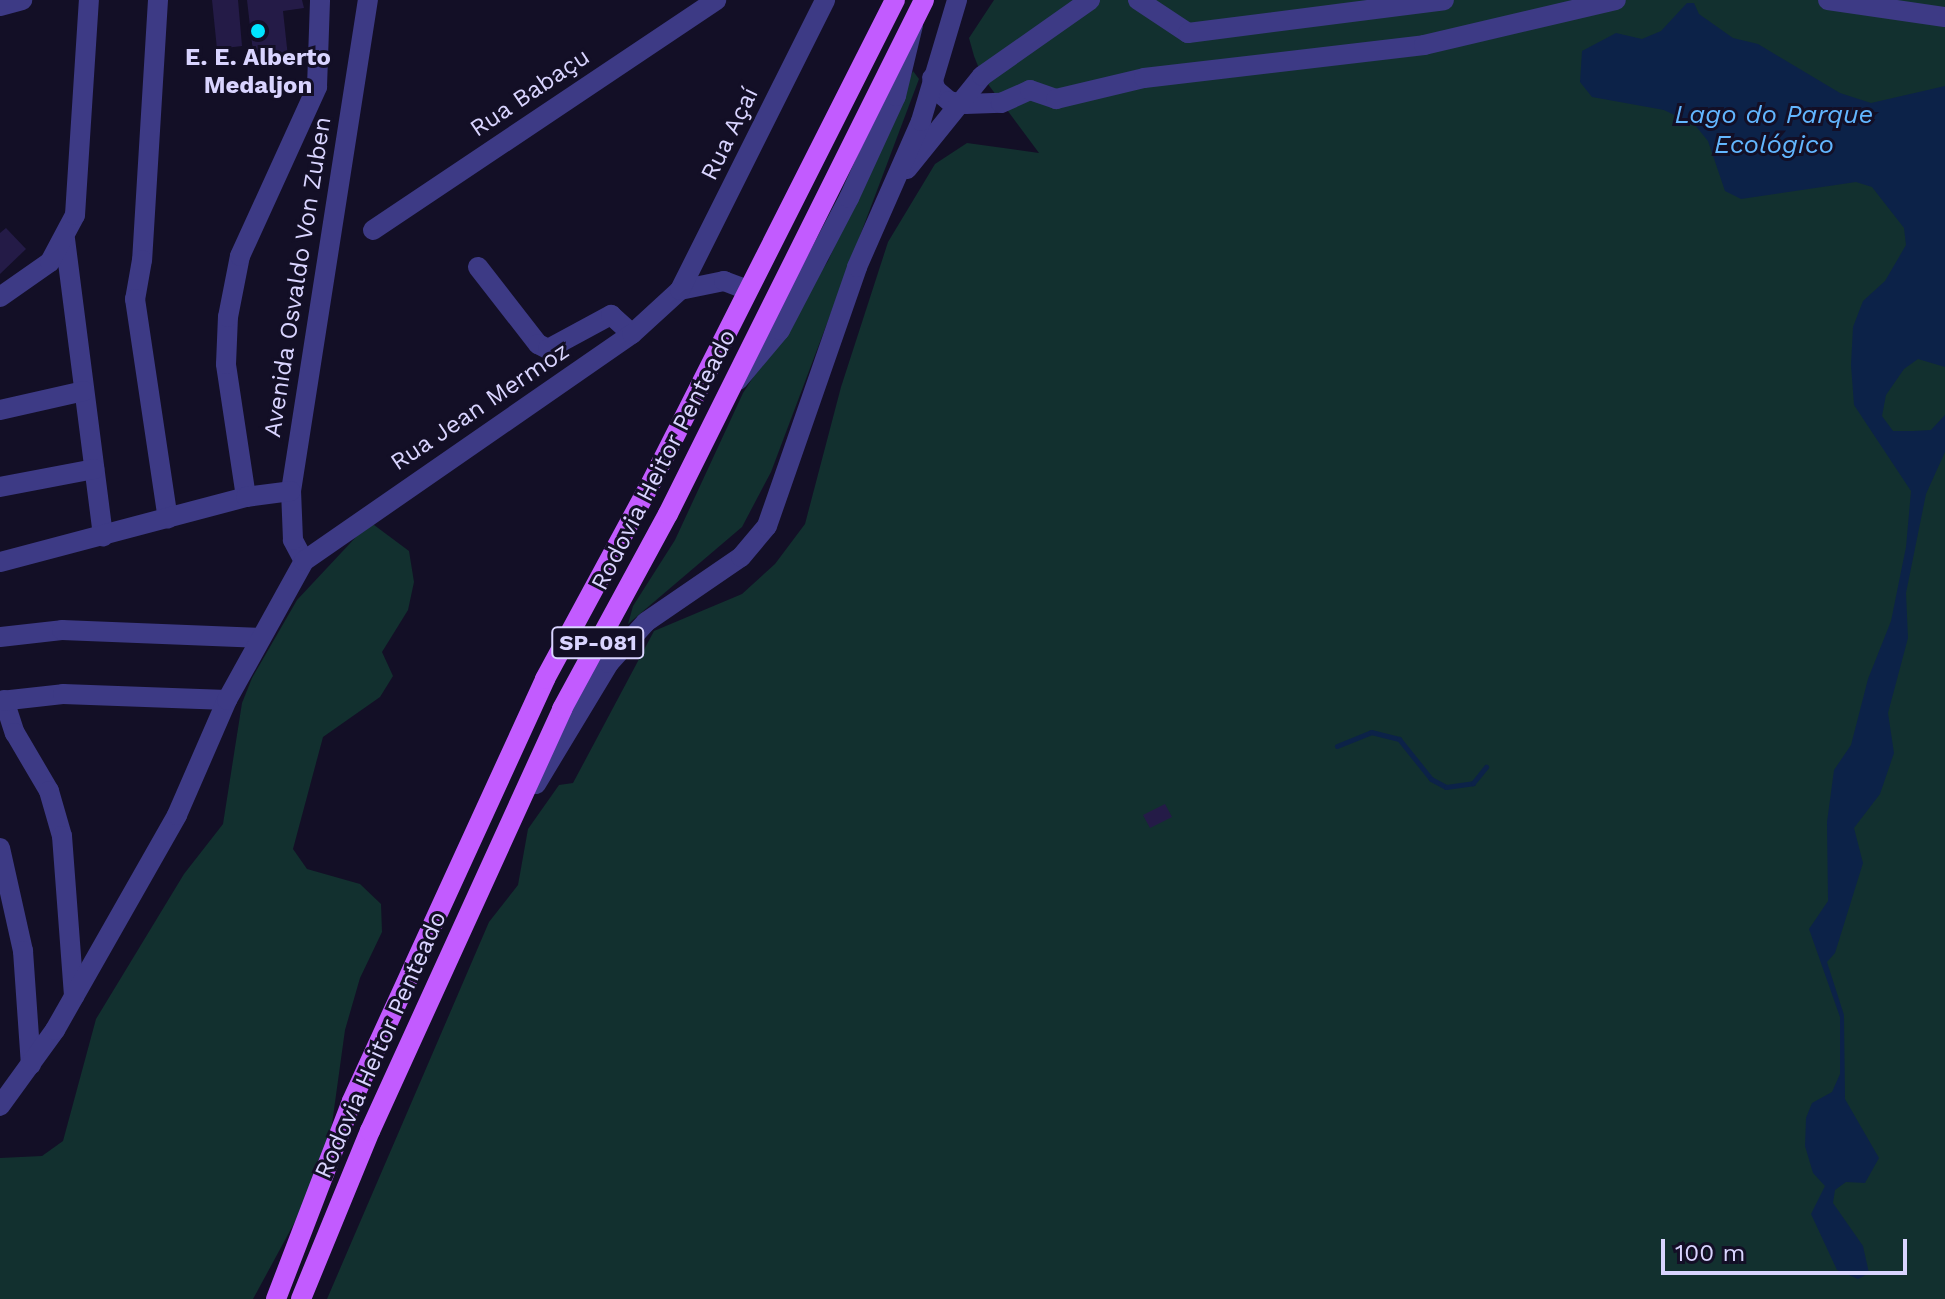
<!DOCTYPE html>
<meta charset="utf-8">
<style>
body{margin:0}
#map{position:relative;width:1945px;height:1299px;overflow:hidden;background:#130f26;font-family:"Work Sans",sans-serif}
div>[style]{position:absolute}
.green>*{inset:0;background:#12302f}
.water>*{inset:0;background:#0c2248}
.stream>*{height:5px;margin:-2.5px;padding:0 2.5px;transform-origin:2.5px;border-radius:2.5px;background:#0c2248}
.building>*{inset:0;background:#241b47}
.minor>*{height:20px;margin:-10px;padding:0 10px;transform-origin:10px;border-radius:10px;background:#3d3a85}
.major>*{height:20px;margin:-10px;padding:0 10px;transform-origin:10px;border-radius:10px;background:#c25bff}
.dots>*{width:22px;height:22px;translate:-50% -50%;box-sizing:border-box;border:4px solid #130f26;border-radius:50%}
span{translate:-50% -50%;white-space:nowrap;text-align:center;line-height:1.15;-webkit-text-stroke:6px #130f26;paint-order:stroke}
.shield-label span{padding:2px 6px;background:#130f26;border:2px solid;border-radius:6px;-webkit-text-stroke-width:0}
.shield-label{font-size:22px;color:#d9d4ff;font-weight:700}
.poi-label{font-size:24px;color:#d9d4ff;font-weight:700}
.street-label{font-size:24px;color:#d9d4ff}
.water-label{font-size:26px;color:#62b6ff;font-style:italic}
.scale{position:absolute;left:1661px;top:1239px;width:246px;height:36px;box-sizing:border-box;border:4px solid #d9d4ff;border-top:0;padding-left:10px;font-size:24px;line-height:28px;white-space:nowrap;color:#d9d4ff;-webkit-text-stroke:6px #130f26;paint-order:stroke}
</style>
<div id="map">
<div class="green">
<i style="clip-path:polygon(994px 0,1945px 0,1945px 1299px,327px 1299px,489px 922px,518px 885px,528px 829px,559px 785px,573px 783px,654px 631px,742px 594px,775px 564px,805px 524px,841px 387px,888px 242px,935px 164px,967px 143px,1039px 153px,982px 76px,974px 56px,969px 38px)"></i>
<i style="clip-path:polygon(913px 71px,919px 79px,771px 472px,742px 527px,628px 624px,633px 606px,675px 540px,743px 393px,828px 261px)"></i>
<i style="clip-path:polygon(370px 522px,409px 551px,414px 582px,408px 610px,382px 652px,393px 676px,380px 697px,323px 737px,293px 849px,307px 869px,360px 884px,381px 904px,382px 932px,360px 978px,345px 1030px,323px 1189px,297px 1218px,253px 1299px,0 1299px,0 1158px,42px 1156px,63px 1141px,96px 1019px,184px 874px,223px 824px,242px 703px,252px 678px,297px 600px)"></i>
</div>
<div class="water">
<i style="clip-path:polygon(1687px 3px,1694px 3px,1699px 14px,1733px 38px,1758px 44px,1840px 93px,1871px 103px,1945px 86px,1945px 367px,1918px 359px,1904px 369px,1886px 395px,1882px 416px,1893px 431px,1913px 431px,1931px 430px,1945px 415px,1945px 452px,1926px 494px,1906px 593px,1908px 638px,1888px 713px,1894px 753px,1880px 794px,1854px 828px,1863px 863px,1835px 953px,1827px 962px,1844px 1015px,1845px 1099px,1879px 1158px,1865px 1183px,1846px 1182px,1835px 1190px,1833px 1203px,1863px 1246px,1869px 1273px,1858px 1279px,1837px 1270px,1811px 1214px,1825px 1186px,1813px 1173px,1805px 1146px,1806px 1118px,1812px 1103px,1832px 1092px,1840px 1074px,1840px 1017px,1809px 929px,1828px 901px,1827px 822px,1834px 770px,1851px 745px,1868px 679px,1891px 621px,1906px 547px,1911px 491px,1854px 405px,1851px 365px,1853px 327px,1863px 301px,1885px 281px,1906px 245px,1904px 228px,1872px 187px,1856px 182px,1741px 199px,1725px 191px,1708px 141px,1695px 125px,1664px 110px,1592px 97px,1580px 82px,1582px 51px,1616px 33px,1642px 39px,1661px 31px)"></i>
</div>
<div class="stream">
<i style="left:1337px;top:746px;width:37px;rotate:-22deg"></i>
<i style="left:1371px;top:732px;width:29px;rotate:14deg"></i>
<i style="left:1399px;top:739px;width:51px;rotate:51.3deg"></i>
<i style="left:1431px;top:779px;width:17px;rotate:28deg"></i>
<i style="left:1446px;top:787px;width:27px;rotate:-8deg"></i>
<i style="left:1473px;top:783px;width:21px;rotate:-51deg"></i>
</div>
<div class="building">
<i style="clip-path:polygon(212px 0,238px 0,242px 46px,217px 49px)"></i>
<i style="clip-path:polygon(247px 0,302px 0,304px 8px,283px 11px,288px 57px,254px 61px)"></i>
<i style="clip-path:polygon(6px 228px,26px 249px,0 274px,0 233px)"></i>
<i style="clip-path:polygon(1165px 804px,1172px 817px,1150px 828px,1143px 815px)"></i>
</div>
<div class="minor">
<i style="left:158px;top:0;width:260px;rotate:93.5deg"></i>
<i style="left:142px;top:260px;width:40px;rotate:100deg"></i>
<i style="left:135px;top:299px;width:222px;rotate:81.5deg"></i>
<i style="left:1138px;top:0;width:60px;rotate:33.4deg"></i>
<i style="left:1188px;top:33px;width:258px;rotate:-7.3deg"></i>
<i style="left:1828px;top:0;width:118px;rotate:8.3deg"></i>
<i style="left:0;top:6px;width:23px;rotate:-15deg"></i>
<i style="left:932px;top:78px;width:13px;rotate:72deg"></i>
<i style="left:936px;top:90px;width:17px;rotate:40deg"></i>
<i style="left:949px;top:101px;width:16px;rotate:11deg"></i>
<i style="left:965px;top:104px;width:36px;rotate:-2deg"></i>
<i style="left:1001px;top:103px;width:32px;rotate:-24deg"></i>
<i style="left:1030px;top:90px;width:28px;rotate:19deg"></i>
<i style="left:1056px;top:99px;width:90px;rotate:-13.4deg"></i>
<i style="left:1144px;top:78px;width:282px;rotate:-6.7deg"></i>
<i style="left:1424px;top:45px;width:197px;rotate:-13.2deg"></i>
<i style="left:907px;top:169px;width:119px;rotate:-51.1deg"></i>
<i style="left:982px;top:76px;width:132px;rotate:-35.1deg"></i>
<i style="left:373px;top:230px;width:413px;rotate:-33.8deg"></i>
<i style="left:65px;top:239px;width:300px;rotate:82.7deg"></i>
<i style="left:478px;top:267px;width:98px;rotate:52.1deg"></i>
<i style="left:538px;top:344px;width:11px;rotate:27deg"></i>
<i style="left:548px;top:349px;width:72px;rotate:-28.4deg"></i>
<i style="left:611px;top:315px;width:28px;rotate:42deg"></i>
<i style="left:680px;top:290px;width:45px;rotate:-11.6deg"></i>
<i style="left:724px;top:281px;width:25px;rotate:21deg"></i>
<i style="left:0;top:297px;width:61px;rotate:-35deg"></i>
<i style="left:50px;top:262px;width:53px;rotate:-62deg"></i>
<i style="left:75px;top:215px;width:215px;rotate:-86.3deg"></i>
<i style="left:738px;top:380px;width:65px;rotate:-50deg"></i>
<i style="left:780px;top:330px;width:149px;rotate:-62.4deg"></i>
<i style="left:849px;top:198px;width:112px;rotate:-65.3deg"></i>
<i style="left:896px;top:96px;width:73px;rotate:-76.5deg"></i>
<i style="left:0;top:410px;width:86px;rotate:-12.7deg"></i>
<i style="left:0;top:487px;width:96px;rotate:-10.8deg"></i>
<i style="left:246px;top:497px;width:134px;rotate:-98.6deg"></i>
<i style="left:226px;top:364px;width:47px;rotate:-87.6deg"></i>
<i style="left:228px;top:317px;width:62px;rotate:-78.9deg"></i>
<i style="left:240px;top:256px;width:186px;rotate:-65.5deg"></i>
<i style="left:317px;top:87px;width:87px;rotate:-88deg"></i>
<i style="left:304px;top:561px;width:24px;rotate:-118deg"></i>
<i style="left:293px;top:540px;width:49px;rotate:-92.3deg"></i>
<i style="left:291px;top:491px;width:497px;rotate:-81.1deg"></i>
<i style="left:0;top:562px;width:254px;rotate:-14.8deg"></i>
<i style="left:246px;top:497px;width:45px;rotate:-7.6deg"></i>
<i style="left:0;top:637px;width:62px;rotate:-6.4deg"></i>
<i style="left:62px;top:630px;width:196px;rotate:2.3deg"></i>
<i style="left:4px;top:700px;width:35px;rotate:72deg"></i>
<i style="left:15px;top:733px;width:67px;rotate:59.6deg"></i>
<i style="left:49px;top:791px;width:47px;rotate:73.9deg"></i>
<i style="left:62px;top:836px;width:161px;rotate:85.7deg"></i>
<i style="left:0;top:701px;width:63px;rotate:-6.3deg"></i>
<i style="left:63px;top:694px;width:164px;rotate:2.1deg"></i>
<i style="left:536px;top:784px;width:141px;rotate:-58.9deg"></i>
<i style="left:609px;top:663px;width:55px;rotate:-47.9deg"></i>
<i style="left:646px;top:622px;width:115px;rotate:-34.4deg"></i>
<i style="left:741px;top:557px;width:40px;rotate:-50deg"></i>
<i style="left:767px;top:526px;width:274px;rotate:-70.8deg"></i>
<i style="left:857px;top:267px;width:159px;rotate:-66.3deg"></i>
<i style="left:921px;top:121px;width:126px;rotate:-73.4deg"></i>
<i style="left:0;top:848px;width:106px;rotate:77.4deg"></i>
<i style="left:23px;top:951px;width:114px;rotate:86deg"></i>
<i style="left:0;top:1106px;width:94px;rotate:-54.1deg"></i>
<i style="left:55px;top:1030px;width:247px;rotate:-60.4deg"></i>
<i style="left:177px;top:815px;width:125px;rotate:-66.5deg"></i>
<i style="left:227px;top:700px;width:159px;rotate:-61deg"></i>
<i style="left:304px;top:561px;width:399px;rotate:-34.7deg"></i>
<i style="left:632px;top:334px;width:65px;rotate:-42.5deg"></i>
<i style="left:680px;top:290px;width:324px;rotate:-63.4deg"></i>
</div>
<div class="major">
<i style="left:276px;top:1299px;width:212px;rotate:-69deg"></i>
<i style="left:352px;top:1101px;width:464px;rotate:-65.4deg"></i>
<i style="left:545px;top:679px;width:221px;rotate:-61.6deg"></i>
<i style="left:650px;top:485px;width:543px;rotate:-63.2deg"></i>
<i style="left:301px;top:1299px;width:182px;rotate:-67.7deg"></i>
<i style="left:370px;top:1131px;width:464px;rotate:-65.5deg"></i>
<i style="left:562px;top:709px;width:222px;rotate:-61.5deg"></i>
<i style="left:668px;top:514px;width:574px;rotate:-63.52deg"></i>
</div>
<div class="dots">
<i style="left:258px;top:31px;background:#00e5ff"></i>
</div>
<div class="shield-label">
<span style="left:598px;top:643px">SP-081</span>
</div>
<div class="poi-label">
<span style="left:258px;top:72px">E. E. Alberto<br>Medaljon</span>
</div>
<div class="street-label">
<span style="left:530px;top:93px;rotate:-34deg">Rua Babaçu</span>
<span style="left:730px;top:134px;rotate:-64deg">Rua Açaí</span>
<span style="left:298px;top:277px;rotate:-81deg">Avenida Osvaldo Von Zuben</span>
<span style="left:480px;top:407px;rotate:-34deg">Rua Jean Mermoz</span>
<span style="left:664px;top:460px;rotate:-63deg">Rodovia Heitor Penteado</span>
<span style="left:381px;top:1045px;rotate:-66deg">Rodovia Heitor Penteado</span>
</div>
<div class="water-label">
<span style="left:1774px;top:130px">Lago do Parque<br>Ecológico</span>
</div>
<div class="scale">100 m</div>
</div>
